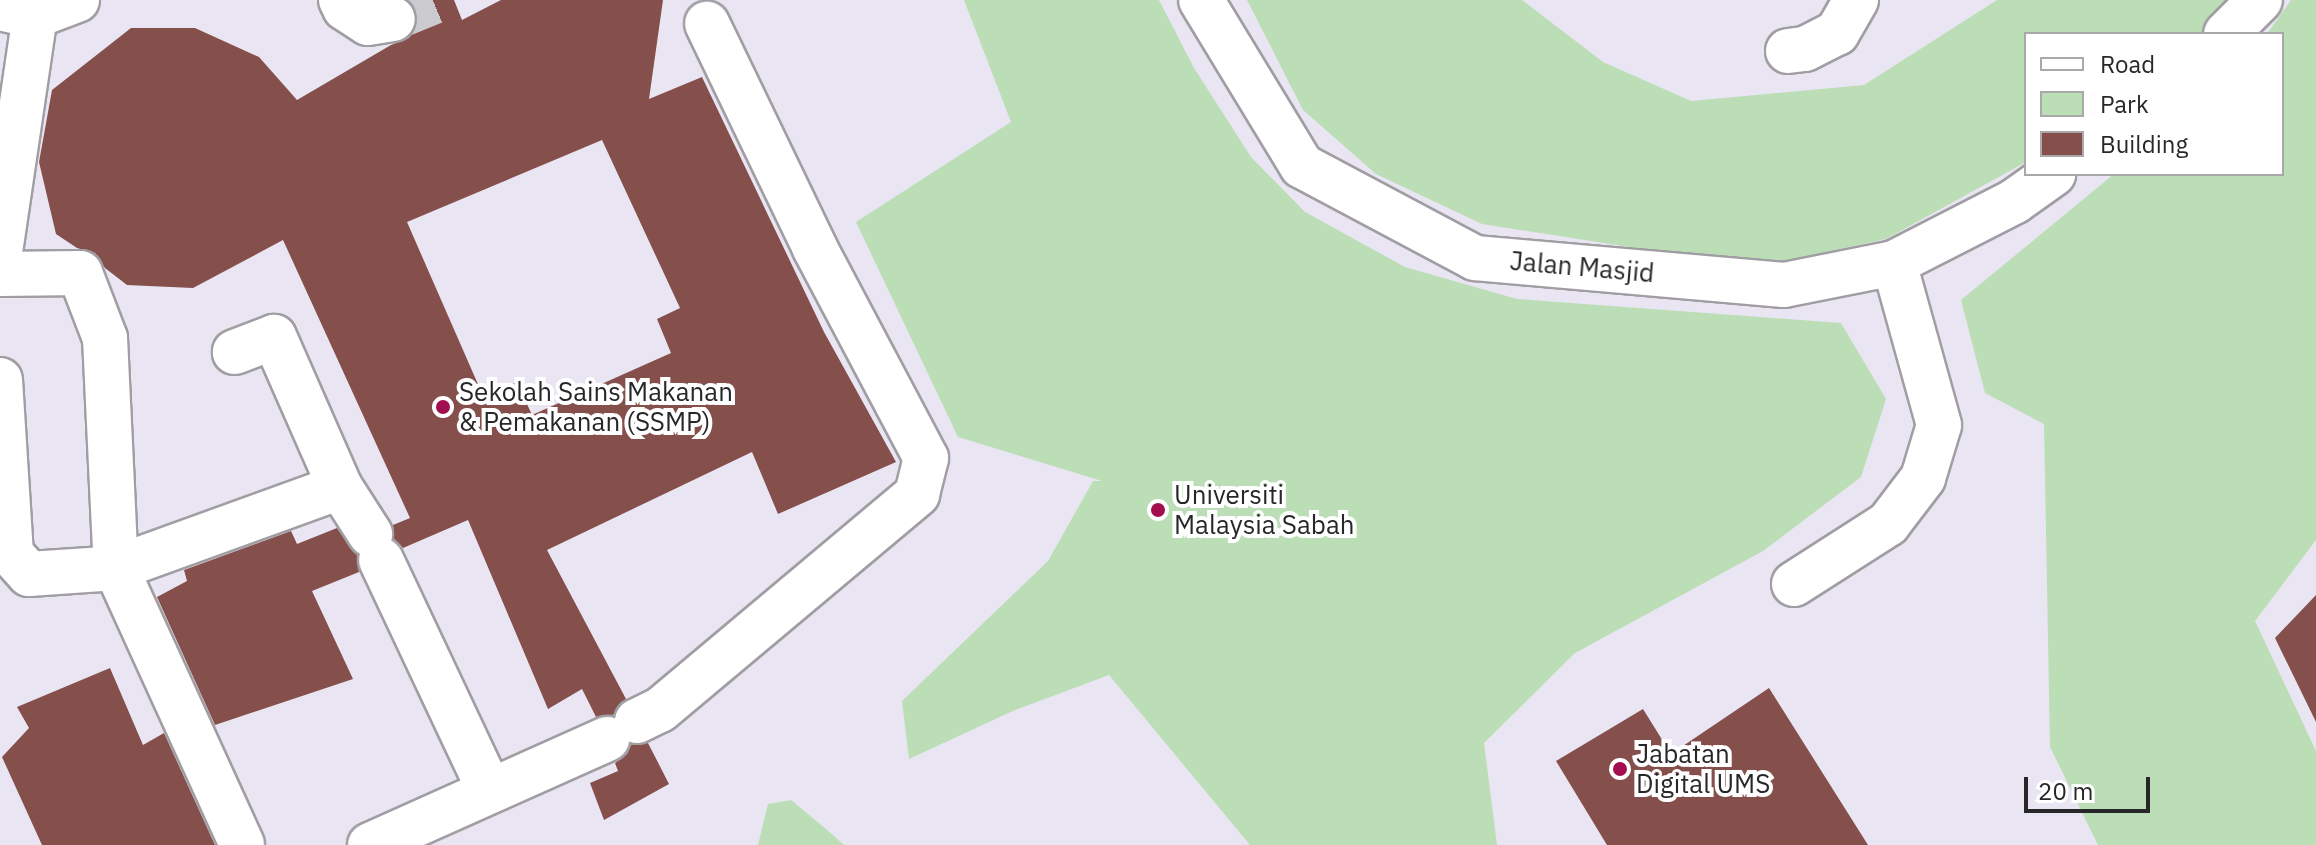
<!DOCTYPE html>
<style>
body{margin:0}
#map{position:relative;width:2316px;height:845px;overflow:hidden;background:#f4f3f8;font-family:"IBM Plex Sans",sans-serif}
div>[style]{position:absolute}
.built>*{inset:0;background:#eae5f2}
.green>*{inset:0;background:#bcdeb7}
.building>*{inset:0;background:#854f4c}
.minor-tunnel>*{height:44px;margin-top:-22px;transform-origin:0;background:repeating-linear-gradient(90deg,#cbcacf 0 44px,transparent 0 66px)}
.roads{filter:drop-shadow(2px 0 #a09ea3) drop-shadow(-2px 0 #a09ea3) drop-shadow(0 2px #a09ea3) drop-shadow(0 -2px #a09ea3)}
.minor>*{height:44px;margin:-22px;padding:0 22px;transform-origin:22px;border-radius:22px;background:#fff}
.dots>*{width:22px;height:22px;translate:-50% -50%;box-sizing:border-box;border:4px solid #fff;border-radius:50%}
span{translate:-50% -50%;white-space:nowrap;text-align:center;line-height:1.15;-webkit-text-stroke:8px #fff;paint-order:stroke}
.street-label{font-size:26px;color:#272729}
.poi-label{font-size:26px;color:#272729}
.left{translate:0 -50%;text-align:left}
.legend{position:absolute;left:2024px;top:32px;width:260px;height:144px;box-sizing:border-box;background:#fff;border:2px solid #a9a9a9;margin:0;padding:10px 14px;list-style:none;font-size:24px;color:#272729}
.legend li{display:flex;align-items:center;gap:16px;height:40px}
.legend b{width:40px;border:2px solid #a9a9a9}
.scale{position:absolute;left:2024px;top:777px;width:126px;height:36px;box-sizing:border-box;border:4px solid #272729;border-top:0;padding-left:10px;font-size:24px;line-height:28px;white-space:nowrap;color:#272729;-webkit-text-stroke:6px #fff;paint-order:stroke}
</style>
<div id="map">
<div class="built">
<i style="clip-path:polygon(evenodd,0 0,2316px 0,2316px 845px,0 845px,0 0,2026px 34px,2282px 34px,2282px 174px,2026px 174px,2026px 34px)"></i>
</div>
<div class="green">
<i style="clip-path:polygon(964px 0,1159px 0,1194px 68px,1251px 157px,1305px 212px,1405px 267px,1517px 299px,1841px 323px,1886px 399px,1861px 477px,1763px 551px,1575px 653px,1484px 743px,1497px 845px,1250px 845px,1109px 675px,1015px 710px,909px 759px,902px 701px,1048px 561px,1093px 481px,1102px 481px,958px 437px,856px 222px,1011px 122px)"></i>
<i style="clip-path:polygon(1247px 0,1522px 0,1603px 62px,1691px 101px,1864px 85px,1997px 0,2231px 0,2201px 34px,2026px 34px,2026px 162px,1886px 239px,1757px 267px,1482px 224px,1376px 174px,1303px 110px)"></i>
<i style="clip-path:polygon(2291px 0,2316px 0,2316px 540px,2255px 621px,2316px 751px,2316px 845px,2098px 845px,2050px 747px,2044px 424px,1985px 393px,1961px 300px,2114px 174px,2282px 174px,2282px 34px,2267px 34px)"></i>
<i style="clip-path:polygon(791px 800px,826px 829px,844px 845px,758px 845px,768px 804px)"></i>
</div>
<div class="building">
<i style="clip-path:polygon(evenodd,408px 0,454px 0,462px 20px,501px 0,663px 0,649px 99px,702px 77px,824px 332px,896px 462px,778px 514px,752px 452px,547px 550px,626px 699px,613px 715px,596px 717px,582px 689px,548px 709px,468px 520px,403px 548px,394px 539px,393px 525px,410px 518px,283px 240px,193px 288px,127px 285px,105px 268px,95px 253px,77px 248px,56px 234px,39px 162px,52px 90px,131px 28px,195px 28px,259px 57px,297px 100px,391px 45px,409px 38px,417px 27px,418px 16px,408px 0,602px 140px,680px 308px,657px 319px,671px 353px,532px 415px,517px 382px,484px 398px,407px 222px,602px 140px)"></i>
<i style="clip-path:polygon(337px 528px,357px 555px,359px 572px,312px 591px,353px 679px,215px 725px,157px 597px,187px 581px,184px 570px,291px 531px,297px 544px)"></i>
<i style="clip-path:polygon(2316px 595px,2316px 722px,2275px 638px)"></i>
<i style="clip-path:polygon(110px 668px,143px 745px,164px 733px,215px 845px,42px 845px,2px 757px,29px 728px,17px 707px)"></i>
<i style="clip-path:polygon(1769px 688px,1868px 845px,1607px 845px,1556px 761px,1643px 709px,1671px 754px)"></i>
<i style="clip-path:polygon(648px 743px,669px 784px,604px 820px,590px 783px,618px 771px,615px 763px,627px 754px,631px 745px)"></i>
</div>
<div class="minor-tunnel">
<i style="left:393px;top:19px;width:50px;rotate:-22.4deg"></i>
</div>
<div class="roads">
<div class="minor">
<i style="left:341px;top:0;width:9px;rotate:63deg"></i>
<i style="left:345px;top:8px;width:27px;rotate:33deg"></i>
<i style="left:368px;top:23px;width:25px;rotate:-9deg"></i>
<i style="left:1201px;top:0;width:194px;rotate:58.7deg"></i>
<i style="left:1302px;top:166px;width:196px;rotate:28deg"></i>
<i style="left:1475px;top:258px;width:310px;rotate:5deg"></i>
<i style="left:1784px;top:285px;width:112px;rotate:-11.3deg"></i>
<i style="left:1894px;top:263px;width:136px;rotate:-27.1deg"></i>
<i style="left:2015px;top:201px;width:47px;rotate:-35.4deg"></i>
<i style="left:0;top:8px;width:36px;rotate:13deg"></i>
<i style="left:35px;top:16px;width:45px;rotate:-20.9deg"></i>
<i style="left:2226px;top:34px;width:48px;rotate:-45deg"></i>
<i style="left:1788px;top:51px;width:17px;rotate:-7deg"></i>
<i style="left:1805px;top:49px;width:36px;rotate:-27deg"></i>
<i style="left:1837px;top:33px;width:38px;rotate:-60deg"></i>
<i style="left:0;top:252px;width:239px;rotate:-81.6deg"></i>
<i style="left:0;top:274px;width:80px;rotate:-0.7deg"></i>
<i style="left:80px;top:273px;width:70px;rotate:69deg"></i>
<i style="left:105px;top:338px;width:230px;rotate:87.3deg"></i>
<i style="left:116px;top:568px;width:304px;rotate:65.5deg"></i>
<i style="left:0;top:380px;width:174px;rotate:86.4deg"></i>
<i style="left:11px;top:554px;width:27px;rotate:48deg"></i>
<i style="left:29px;top:574px;width:87px;rotate:-3.9deg"></i>
<i style="left:116px;top:568px;width:238px;rotate:-19.9deg"></i>
<i style="left:340px;top:487px;width:164px;rotate:-113.7deg"></i>
<i style="left:274px;top:337px;width:42px;rotate:159deg"></i>
<i style="left:340px;top:487px;width:56px;rotate:57.4deg"></i>
<i style="left:381px;top:560px;width:254px;rotate:64.8deg"></i>
<i style="left:1794px;top:584px;width:112px;rotate:-32.6deg"></i>
<i style="left:1888px;top:524px;width:58px;rotate:-52.7deg"></i>
<i style="left:1923px;top:478px;width:55px;rotate:-73.2deg"></i>
<i style="left:1939px;top:425px;width:168px;rotate:-105.5deg"></i>
<i style="left:637px;top:721px;width:25px;rotate:-26deg"></i>
<i style="left:660px;top:710px;width:336px;rotate:-40deg"></i>
<i style="left:917px;top:494px;width:37px;rotate:-76deg"></i>
<i style="left:926px;top:458px;width:238px;rotate:-117.9deg"></i>
<i style="left:815px;top:248px;width:249px;rotate:-115.7deg"></i>
<i style="left:370px;top:845px;width:260px;rotate:-24.1deg"></i>
</div>
</div>
<div class="dots">
<i style="left:443px;top:407px;background:#a30e4f"></i>
<i style="left:1158px;top:510px;background:#a30e4f"></i>
<i style="left:1620px;top:769px;background:#a30e4f"></i>
</div>
<div class="street-label">
<span style="left:1582px;top:267px;rotate:5deg">Jalan Masjid</span>
</div>
<div class="poi-label">
<span class="left" style="left:459px;top:407px">Sekolah Sains Makanan<br>&amp; Pemakanan (SSMP)</span>
<span class="left" style="left:1174px;top:510px">Universiti<br>Malaysia Sabah</span>
<span class="left" style="left:1636px;top:769px">Jabatan<br>Digital UMS</span>
</div>
<ul class="legend">
<li><b style="height:10px;background:#fff"></b>Road</li>
<li><b style="height:22px;background:#bcdeb7"></b>Park</li>
<li><b style="height:22px;background:#854f4c"></b>Building</li>
</ul>
<div class="scale">20 m</div>
</div>
